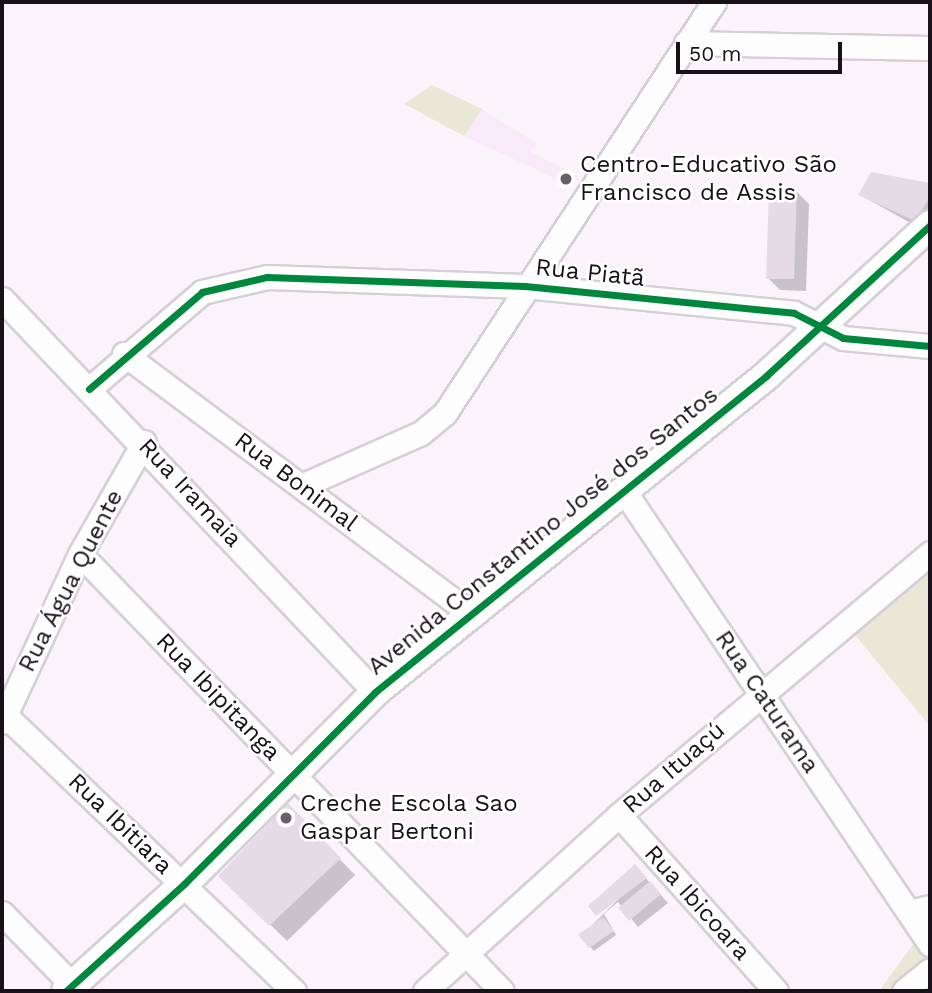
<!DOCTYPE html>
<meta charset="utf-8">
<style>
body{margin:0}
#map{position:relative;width:932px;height:993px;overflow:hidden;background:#faf4fa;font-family:"Work Sans",sans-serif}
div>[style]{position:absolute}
.built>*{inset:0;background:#f9eaf9}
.green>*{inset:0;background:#e9e7d6}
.shadow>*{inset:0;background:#0003}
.building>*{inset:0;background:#e4dbe4}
.roads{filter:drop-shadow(2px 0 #d5d0d5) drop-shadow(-2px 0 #d5d0d5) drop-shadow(0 2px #d5d0d5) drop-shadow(0 -2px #d5d0d5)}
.minor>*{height:23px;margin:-11.5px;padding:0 11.5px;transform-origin:11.5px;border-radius:11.5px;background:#fefdfe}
.tertiary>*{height:28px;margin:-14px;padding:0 14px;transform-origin:14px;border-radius:14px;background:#fefdfe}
.cycleway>*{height:7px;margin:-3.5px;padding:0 3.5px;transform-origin:3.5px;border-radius:3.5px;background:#00873e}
.dots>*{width:19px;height:19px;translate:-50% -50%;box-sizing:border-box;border:4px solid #fff;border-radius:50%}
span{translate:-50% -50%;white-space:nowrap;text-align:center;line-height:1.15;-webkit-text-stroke:5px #fff;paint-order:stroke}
.poi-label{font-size:24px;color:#181218}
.left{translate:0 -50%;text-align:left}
.street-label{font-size:24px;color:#181218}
.frame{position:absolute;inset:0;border:4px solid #181218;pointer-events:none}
.scale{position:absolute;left:676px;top:42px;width:166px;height:32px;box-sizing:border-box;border:4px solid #181218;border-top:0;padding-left:9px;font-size:21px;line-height:24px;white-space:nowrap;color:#181218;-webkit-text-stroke:5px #fff;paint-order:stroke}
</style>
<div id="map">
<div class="built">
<i style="clip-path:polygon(482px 109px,536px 143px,531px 152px,579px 176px,573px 187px,464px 136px)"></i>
</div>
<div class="green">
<i style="clip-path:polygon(432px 85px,482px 109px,464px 136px,404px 104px)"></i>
<i style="clip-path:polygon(930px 565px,930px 726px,855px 635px)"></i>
<i style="clip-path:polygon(930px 921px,930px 991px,879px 991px)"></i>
</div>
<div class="shadow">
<i style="clip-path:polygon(872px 174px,930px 186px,927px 232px,860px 195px)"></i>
<i style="clip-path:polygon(797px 192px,809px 204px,806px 291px,780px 290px,768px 278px)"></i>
<i style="clip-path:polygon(288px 806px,355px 875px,287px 941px,221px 876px)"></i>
<i style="clip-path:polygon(643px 875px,668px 903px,638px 927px,618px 902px,604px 914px,616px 935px,594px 951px,581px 936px)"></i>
</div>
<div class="building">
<i style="clip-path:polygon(871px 172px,930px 183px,930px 197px,915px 221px,858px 195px)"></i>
<i style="clip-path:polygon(769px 189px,797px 190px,794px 279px,766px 279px)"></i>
<i style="clip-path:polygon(288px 803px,341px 858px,269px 926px,218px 876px)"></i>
<i style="clip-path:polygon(635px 864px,647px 878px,596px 916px,588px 906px)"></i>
<i style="clip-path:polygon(650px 881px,661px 894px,629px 921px,618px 908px)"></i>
<i style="clip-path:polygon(603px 917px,614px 931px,589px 948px,578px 935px)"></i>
</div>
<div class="roads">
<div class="minor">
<i style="left:686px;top:43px;width:244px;rotate:1.2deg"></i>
<i style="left:2px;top:299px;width:542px;rotate:46.5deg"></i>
<i style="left:124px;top:354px;width:429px;rotate:36.8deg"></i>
<i style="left:89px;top:389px;width:149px;rotate:-40.6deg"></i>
<i style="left:202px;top:292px;width:67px;rotate:-13deg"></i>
<i style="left:267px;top:277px;width:258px;rotate:2deg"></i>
<i style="left:525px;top:286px;width:270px;rotate:5.7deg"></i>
<i style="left:794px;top:313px;width:55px;rotate:27deg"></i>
<i style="left:843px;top:338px;width:87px;rotate:5.3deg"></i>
<i style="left:301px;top:486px;width:131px;rotate:-23.8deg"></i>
<i style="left:421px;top:433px;width:31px;rotate:-40deg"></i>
<i style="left:445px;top:413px;width:491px;rotate:-56.8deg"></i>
<i style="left:624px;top:491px;width:547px;rotate:55.96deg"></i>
<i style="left:80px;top:554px;width:607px;rotate:46deg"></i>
<i style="left:5px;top:715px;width:400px;rotate:43.7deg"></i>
<i style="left:2px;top:722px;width:185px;rotate:-65.1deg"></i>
<i style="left:80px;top:554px;width:129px;rotate:-60.3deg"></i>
<i style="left:619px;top:815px;width:236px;rotate:48.3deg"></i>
<i style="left:910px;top:912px;width:21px;rotate:-14deg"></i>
<i style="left:2px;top:913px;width:109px;rotate:45.7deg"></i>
<i style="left:425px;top:991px;width:262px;rotate:-42.2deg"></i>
<i style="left:619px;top:815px;width:407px;rotate:-40.1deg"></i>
<i style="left:904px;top:991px;width:33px;rotate:-39deg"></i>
</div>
<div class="tertiary">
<i style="left:66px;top:991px;width:159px;rotate:-42.2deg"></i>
<i style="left:184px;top:884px;width:271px;rotate:-45.1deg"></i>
<i style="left:375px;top:692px;width:503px;rotate:-38.94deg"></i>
<i style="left:766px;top:376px;width:223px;rotate:-42.6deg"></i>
</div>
</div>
<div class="cycleway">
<i style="left:89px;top:389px;width:149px;rotate:-40.6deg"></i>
<i style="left:202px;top:292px;width:67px;rotate:-13deg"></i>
<i style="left:267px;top:277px;width:258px;rotate:2deg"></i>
<i style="left:525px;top:286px;width:270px;rotate:5.7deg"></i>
<i style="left:794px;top:313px;width:55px;rotate:27deg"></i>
<i style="left:843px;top:338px;width:87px;rotate:5.3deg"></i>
<i style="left:66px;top:991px;width:159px;rotate:-42.2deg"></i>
<i style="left:184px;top:884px;width:271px;rotate:-45.1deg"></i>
<i style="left:375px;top:692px;width:503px;rotate:-38.94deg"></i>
<i style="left:766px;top:376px;width:223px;rotate:-42.6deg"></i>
</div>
<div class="dots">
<i style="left:566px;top:179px;background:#676167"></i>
<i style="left:286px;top:818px;background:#676167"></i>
</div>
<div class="poi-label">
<span class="left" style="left:580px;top:179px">Centro-Educativo São<br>Francisco de Assis</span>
<span class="left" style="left:300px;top:818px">Creche Escola Sao<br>Gaspar Bertoni</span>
</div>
<div class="street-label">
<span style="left:590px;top:273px;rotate:6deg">Rua Piatã</span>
<span style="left:296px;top:482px;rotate:37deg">Rua Bonimal</span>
<span style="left:190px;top:493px;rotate:47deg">Rua Iramaia</span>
<span style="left:543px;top:531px;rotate:-39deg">Avenida Constantino José dos Santos</span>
<span style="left:71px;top:581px;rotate:-63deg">Rua Água Quente</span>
<span style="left:218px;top:697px;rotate:46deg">Rua Ibipitanga</span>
<span style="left:767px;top:702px;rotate:56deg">Rua Caturama</span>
<span style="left:674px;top:768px;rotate:-41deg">Rua Ituaçú</span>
<span style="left:120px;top:824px;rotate:44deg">Rua Ibitiara</span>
<span style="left:697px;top:903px;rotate:48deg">Rua Ibicoara</span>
</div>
<div class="frame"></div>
<div class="scale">50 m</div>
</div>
